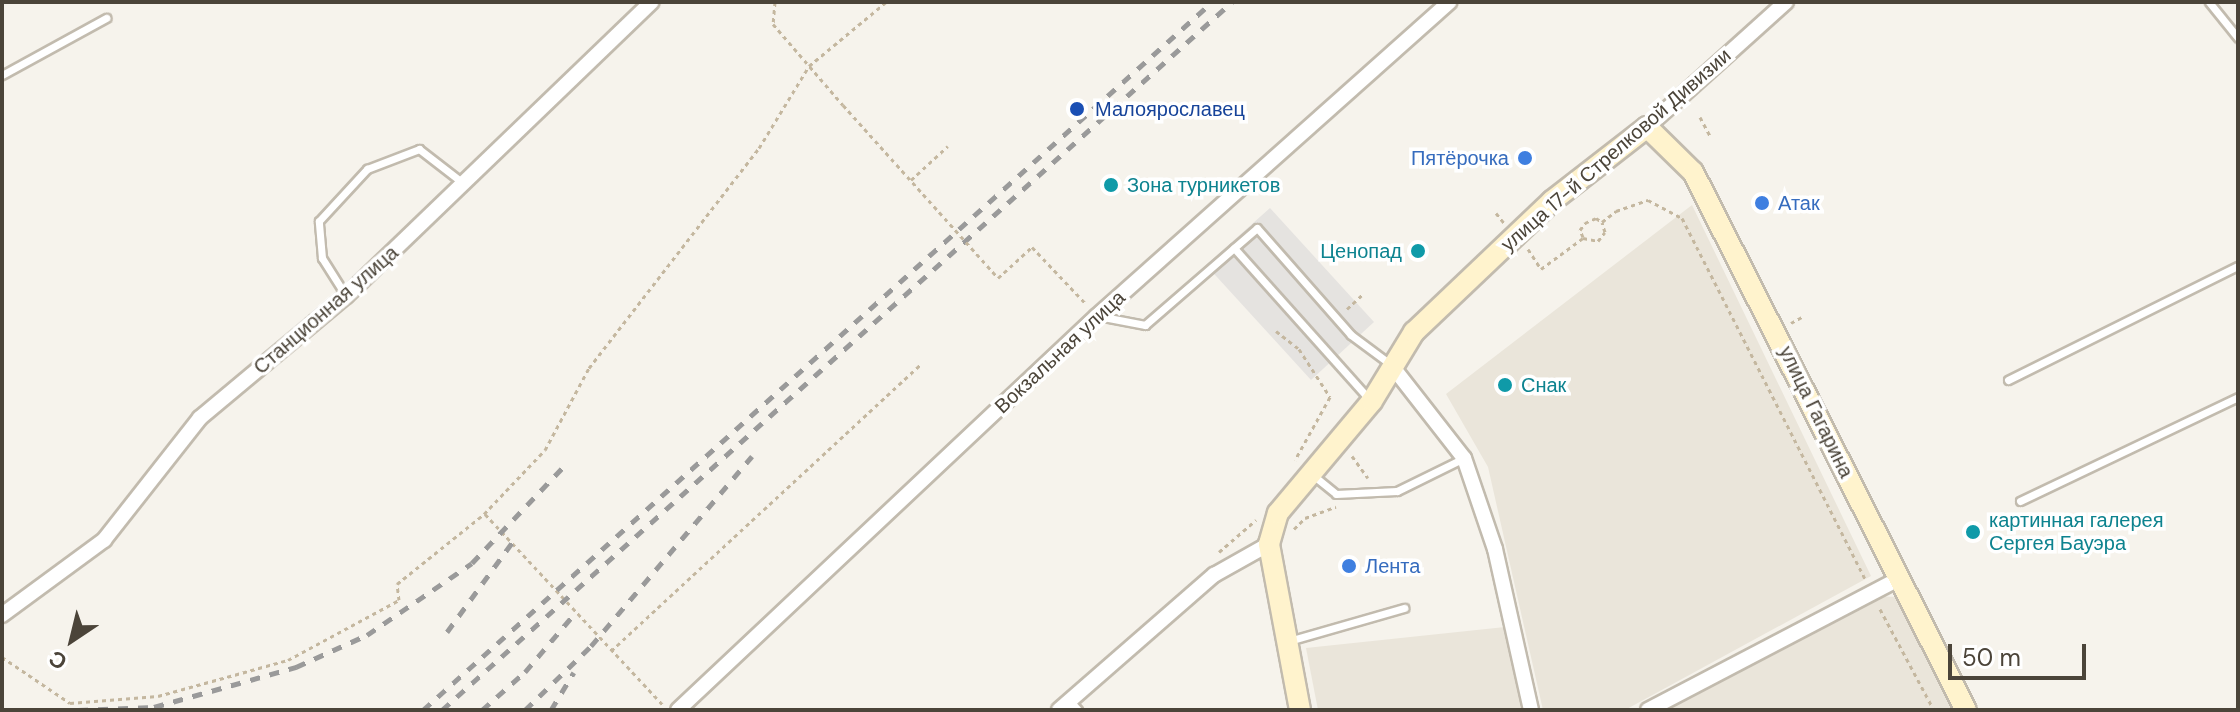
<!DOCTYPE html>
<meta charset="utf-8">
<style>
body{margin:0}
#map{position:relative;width:2240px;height:712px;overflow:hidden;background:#f6f3ec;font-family:"DM Sans",sans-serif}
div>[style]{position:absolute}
.residential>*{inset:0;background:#eae5da}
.parking>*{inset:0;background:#e5e3e0}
.path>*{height:3px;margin-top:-1.5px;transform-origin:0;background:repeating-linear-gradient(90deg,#c4b79f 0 4px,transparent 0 8px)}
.roads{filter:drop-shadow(2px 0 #c2bbae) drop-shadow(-2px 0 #c2bbae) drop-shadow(0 2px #c2bbae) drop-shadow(0 -2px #c2bbae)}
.service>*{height:7px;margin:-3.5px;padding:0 3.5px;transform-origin:3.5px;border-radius:3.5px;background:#fff}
.minor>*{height:14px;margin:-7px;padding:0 7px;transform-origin:7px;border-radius:7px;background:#fff}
.secondary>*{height:20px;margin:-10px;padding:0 10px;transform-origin:10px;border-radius:10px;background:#fff3cd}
.rail>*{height:5px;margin-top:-2.5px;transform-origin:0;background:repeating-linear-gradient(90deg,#9a9a9a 0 10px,transparent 0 20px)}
.path-bridge>*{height:3px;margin-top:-1.5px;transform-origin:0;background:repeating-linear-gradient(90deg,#c4b79f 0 4px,transparent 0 8px)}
.dots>*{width:22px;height:22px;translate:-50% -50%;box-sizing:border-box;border:4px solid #fff;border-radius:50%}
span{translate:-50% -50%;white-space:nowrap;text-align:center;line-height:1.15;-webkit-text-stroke:7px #fff;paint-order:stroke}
.transit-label{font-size:20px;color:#164399}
.left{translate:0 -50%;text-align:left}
.street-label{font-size:20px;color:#4b4439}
.shop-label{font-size:20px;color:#366cbe}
.right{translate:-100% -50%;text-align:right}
.culture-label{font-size:20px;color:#0d838f}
.frame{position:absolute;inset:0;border:4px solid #4b4439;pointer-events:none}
.north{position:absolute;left:32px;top:600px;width:80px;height:80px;-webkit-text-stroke:6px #fff;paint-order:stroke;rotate:215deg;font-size:22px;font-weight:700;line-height:32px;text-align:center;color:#4b4439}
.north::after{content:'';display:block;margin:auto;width:28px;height:36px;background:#4b4439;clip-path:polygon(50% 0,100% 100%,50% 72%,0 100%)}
.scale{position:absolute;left:1948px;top:644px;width:138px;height:36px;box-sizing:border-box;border:4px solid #4b4439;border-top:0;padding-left:10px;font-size:24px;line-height:28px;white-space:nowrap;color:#4b4439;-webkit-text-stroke:6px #fff;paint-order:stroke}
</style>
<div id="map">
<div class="residential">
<i style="clip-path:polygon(1692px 205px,1871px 576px,1625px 710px,1543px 710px,1488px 467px,1446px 394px)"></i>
<i style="clip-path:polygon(1870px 596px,1898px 597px,1954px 710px,1664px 710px)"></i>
<i style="clip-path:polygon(1505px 627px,1524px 710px,1318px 710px,1306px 648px)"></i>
</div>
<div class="parking">
<i style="clip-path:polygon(1270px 208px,1374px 322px,1311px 380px,1206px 265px)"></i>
</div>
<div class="path">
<i style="left:775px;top:2px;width:22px;rotate:95deg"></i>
<i style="left:773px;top:24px;width:107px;rotate:49.2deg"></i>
<i style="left:1700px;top:117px;width:21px;rotate:62deg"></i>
<i style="left:911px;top:180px;width:50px;rotate:-42.6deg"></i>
<i style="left:1496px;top:213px;width:13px;rotate:51deg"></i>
<i style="left:1583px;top:237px;width:8px;rotate:-113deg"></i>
<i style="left:1580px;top:230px;width:9px;rotate:-54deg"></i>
<i style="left:1585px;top:223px;width:12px;rotate:-24deg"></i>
<i style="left:1596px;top:218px;width:7px;rotate:34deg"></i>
<i style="left:1528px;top:249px;width:24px;rotate:57deg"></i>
<i style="left:1541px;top:269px;width:52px;rotate:-36.4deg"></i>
<i style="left:1583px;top:238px;width:15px;rotate:11deg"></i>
<i style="left:1598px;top:241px;width:11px;rotate:-52deg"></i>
<i style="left:1605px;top:232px;width:10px;rotate:-107deg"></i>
<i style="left:1602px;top:222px;width:18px;rotate:-38deg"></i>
<i style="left:1616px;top:211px;width:34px;rotate:-19deg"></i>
<i style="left:1648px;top:200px;width:38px;rotate:28deg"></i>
<i style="left:1682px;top:218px;width:406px;rotate:63.1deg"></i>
<i style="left:998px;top:278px;width:46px;rotate:-42.4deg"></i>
<i style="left:1032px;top:247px;width:79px;rotate:46.5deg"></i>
<i style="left:1347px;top:309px;width:21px;rotate:-43deg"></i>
<i style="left:1791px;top:323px;width:13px;rotate:-29deg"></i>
<i style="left:1276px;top:331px;width:29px;rotate:38deg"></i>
<i style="left:1299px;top:349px;width:57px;rotate:57.1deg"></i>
<i style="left:1330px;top:397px;width:72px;rotate:119.1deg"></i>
<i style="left:1352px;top:456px;width:27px;rotate:54deg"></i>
<i style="left:485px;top:514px;width:260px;rotate:47deg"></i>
<i style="left:1294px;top:529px;width:16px;rotate:-45deg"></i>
<i style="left:1305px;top:518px;width:33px;rotate:-20deg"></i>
<i style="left:1219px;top:552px;width:49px;rotate:-40.9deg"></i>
<i style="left:1880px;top:609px;width:115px;rotate:61.9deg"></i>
<i style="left:611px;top:651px;width:422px;rotate:-42.8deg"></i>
<i style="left:2px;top:657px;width:82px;rotate:34.1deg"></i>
<i style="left:70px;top:703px;width:88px;rotate:-4.5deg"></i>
<i style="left:158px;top:696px;width:135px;rotate:-15.5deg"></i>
<i style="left:288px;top:660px;width:126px;rotate:-28.4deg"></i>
<i style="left:399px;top:600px;width:16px;rotate:-97deg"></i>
<i style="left:397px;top:584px;width:112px;rotate:-38.8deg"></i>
<i style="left:484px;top:514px;width:88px;rotate:-46.4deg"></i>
<i style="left:545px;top:450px;width:93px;rotate:-61.8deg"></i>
<i style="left:589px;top:368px;width:278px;rotate:-52.3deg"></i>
<i style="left:759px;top:148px;width:96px;rotate:-58.6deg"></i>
<i style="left:809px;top:66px;width:100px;rotate:-39.7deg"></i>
</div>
<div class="roads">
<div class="service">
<i style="left:2209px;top:2px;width:46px;rotate:51.1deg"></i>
<i style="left:2px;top:75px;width:119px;rotate:-28.7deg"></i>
<i style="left:1234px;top:248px;width:205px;rotate:48.2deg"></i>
<i style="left:346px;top:296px;width:45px;rotate:-122.3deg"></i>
<i style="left:322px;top:258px;width:37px;rotate:-95deg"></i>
<i style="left:319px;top:221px;width:71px;rotate:-47.3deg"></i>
<i style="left:367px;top:169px;width:56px;rotate:-21deg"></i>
<i style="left:419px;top:149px;width:56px;rotate:37.7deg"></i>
<i style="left:1098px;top:316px;width:48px;rotate:10.8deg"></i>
<i style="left:1145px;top:325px;width:148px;rotate:-40.9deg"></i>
<i style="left:1257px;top:228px;width:142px;rotate:48.7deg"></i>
<i style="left:1351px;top:335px;width:49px;rotate:36.6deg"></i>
<i style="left:2008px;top:380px;width:257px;rotate:-26.4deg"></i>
<i style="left:1314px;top:476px;width:28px;rotate:39deg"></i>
<i style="left:1336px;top:494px;width:61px;rotate:-2.8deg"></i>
<i style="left:1397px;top:491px;width:75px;rotate:-26.2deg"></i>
<i style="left:2020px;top:501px;width:242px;rotate:-25.5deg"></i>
<i style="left:1289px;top:641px;width:120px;rotate:-16deg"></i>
<i style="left:1070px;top:701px;width:12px;rotate:48deg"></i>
</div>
<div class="minor">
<i style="left:1647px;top:127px;width:187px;rotate:-42deg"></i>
<i style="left:1392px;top:366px;width:117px;rotate:52deg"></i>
<i style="left:1464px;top:458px;width:96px;rotate:71.2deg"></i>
<i style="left:1495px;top:549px;width:165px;rotate:77.4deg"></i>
<i style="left:2px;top:615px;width:127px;rotate:-36.3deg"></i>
<i style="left:104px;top:540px;width:155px;rotate:-51.8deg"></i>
<i style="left:200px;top:418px;width:190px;rotate:-39.9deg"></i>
<i style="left:346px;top:296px;width:424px;rotate:-43.9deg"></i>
<i style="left:678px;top:710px;width:575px;rotate:-43.24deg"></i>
<i style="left:1097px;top:316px;width:472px;rotate:-41.7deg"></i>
<i style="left:1059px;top:710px;width:206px;rotate:-41.1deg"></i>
<i style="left:1214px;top:575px;width:63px;rotate:-29.4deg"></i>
<i style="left:1648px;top:710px;width:281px;rotate:-27.6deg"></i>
</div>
<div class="secondary">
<i style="left:1300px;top:710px;width:169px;rotate:-100.6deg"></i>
<i style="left:1269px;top:544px;width:32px;rotate:-74deg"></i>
<i style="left:1278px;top:513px;width:146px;rotate:-50deg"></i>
<i style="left:1372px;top:401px;width:81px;rotate:-58.7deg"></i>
<i style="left:1414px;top:332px;width:190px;rotate:-43.5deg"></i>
<i style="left:1552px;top:201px;width:120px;rotate:-37.9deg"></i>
<i style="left:1647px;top:127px;width:64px;rotate:44.4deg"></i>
<i style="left:1693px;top:172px;width:603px;rotate:63.1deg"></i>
</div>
</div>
<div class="rail">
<i style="left:447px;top:632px;width:119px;rotate:-53.9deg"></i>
<i style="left:78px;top:710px;width:76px;rotate:-2.3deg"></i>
<i style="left:154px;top:707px;width:148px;rotate:-15.7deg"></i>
<i style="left:296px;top:667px;width:78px;rotate:-24.3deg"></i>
<i style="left:367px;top:635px;width:127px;rotate:-34.4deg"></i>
<i style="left:472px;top:563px;width:139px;rotate:-46.5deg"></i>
<i style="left:423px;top:710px;width:1060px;rotate:-41.9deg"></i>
<i style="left:442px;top:710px;width:1061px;rotate:-41.87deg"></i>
<i style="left:482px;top:710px;width:57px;rotate:-41.5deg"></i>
<i style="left:525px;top:672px;width:71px;rotate:-49.6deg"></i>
<i style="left:525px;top:710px;width:92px;rotate:-44.1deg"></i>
<i style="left:591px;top:646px;width:249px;rotate:-49.7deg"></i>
<i style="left:551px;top:710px;width:44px;rotate:-58.8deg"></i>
</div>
<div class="path-bridge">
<i style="left:843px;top:105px;width:232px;rotate:48.1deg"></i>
</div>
<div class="dots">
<i style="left:1077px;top:109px;background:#1a4fb4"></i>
<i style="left:1525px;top:158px;background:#3f7fe0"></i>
<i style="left:1111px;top:185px;background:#0f9aa8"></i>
<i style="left:1762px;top:203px;background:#3f7fe0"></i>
<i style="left:1418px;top:251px;background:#0f9aa8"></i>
<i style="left:1505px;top:385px;background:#0f9aa8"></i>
<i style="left:1973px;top:532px;background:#0f9aa8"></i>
<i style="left:1349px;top:566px;background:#3f7fe0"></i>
</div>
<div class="transit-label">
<span class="left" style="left:1095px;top:109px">Малоярославец</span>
</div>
<div class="street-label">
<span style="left:1616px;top:150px;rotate:-41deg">улица 17-й Стрелковой Дивизии</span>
<span style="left:326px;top:310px;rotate:-41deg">Станционная улица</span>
<span style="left:1060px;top:352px;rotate:-43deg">Вокзальная улица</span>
<span style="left:1816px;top:412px;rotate:64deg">улица Гагарина</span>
</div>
<div class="shop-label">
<span class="right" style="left:1509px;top:158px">Пятёрочка</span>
<span class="left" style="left:1778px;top:203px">Атак</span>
<span class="left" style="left:1365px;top:566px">Лента</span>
</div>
<div class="culture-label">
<span class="left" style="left:1127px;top:185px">Зона турникетов</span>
<span class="right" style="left:1402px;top:251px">Ценопад</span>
<span class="left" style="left:1521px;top:385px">Снак</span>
<span class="left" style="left:1989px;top:532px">картинная галерея<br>Сергея Бауэра</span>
</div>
<div class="frame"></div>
<div class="north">С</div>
<div class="scale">50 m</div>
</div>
